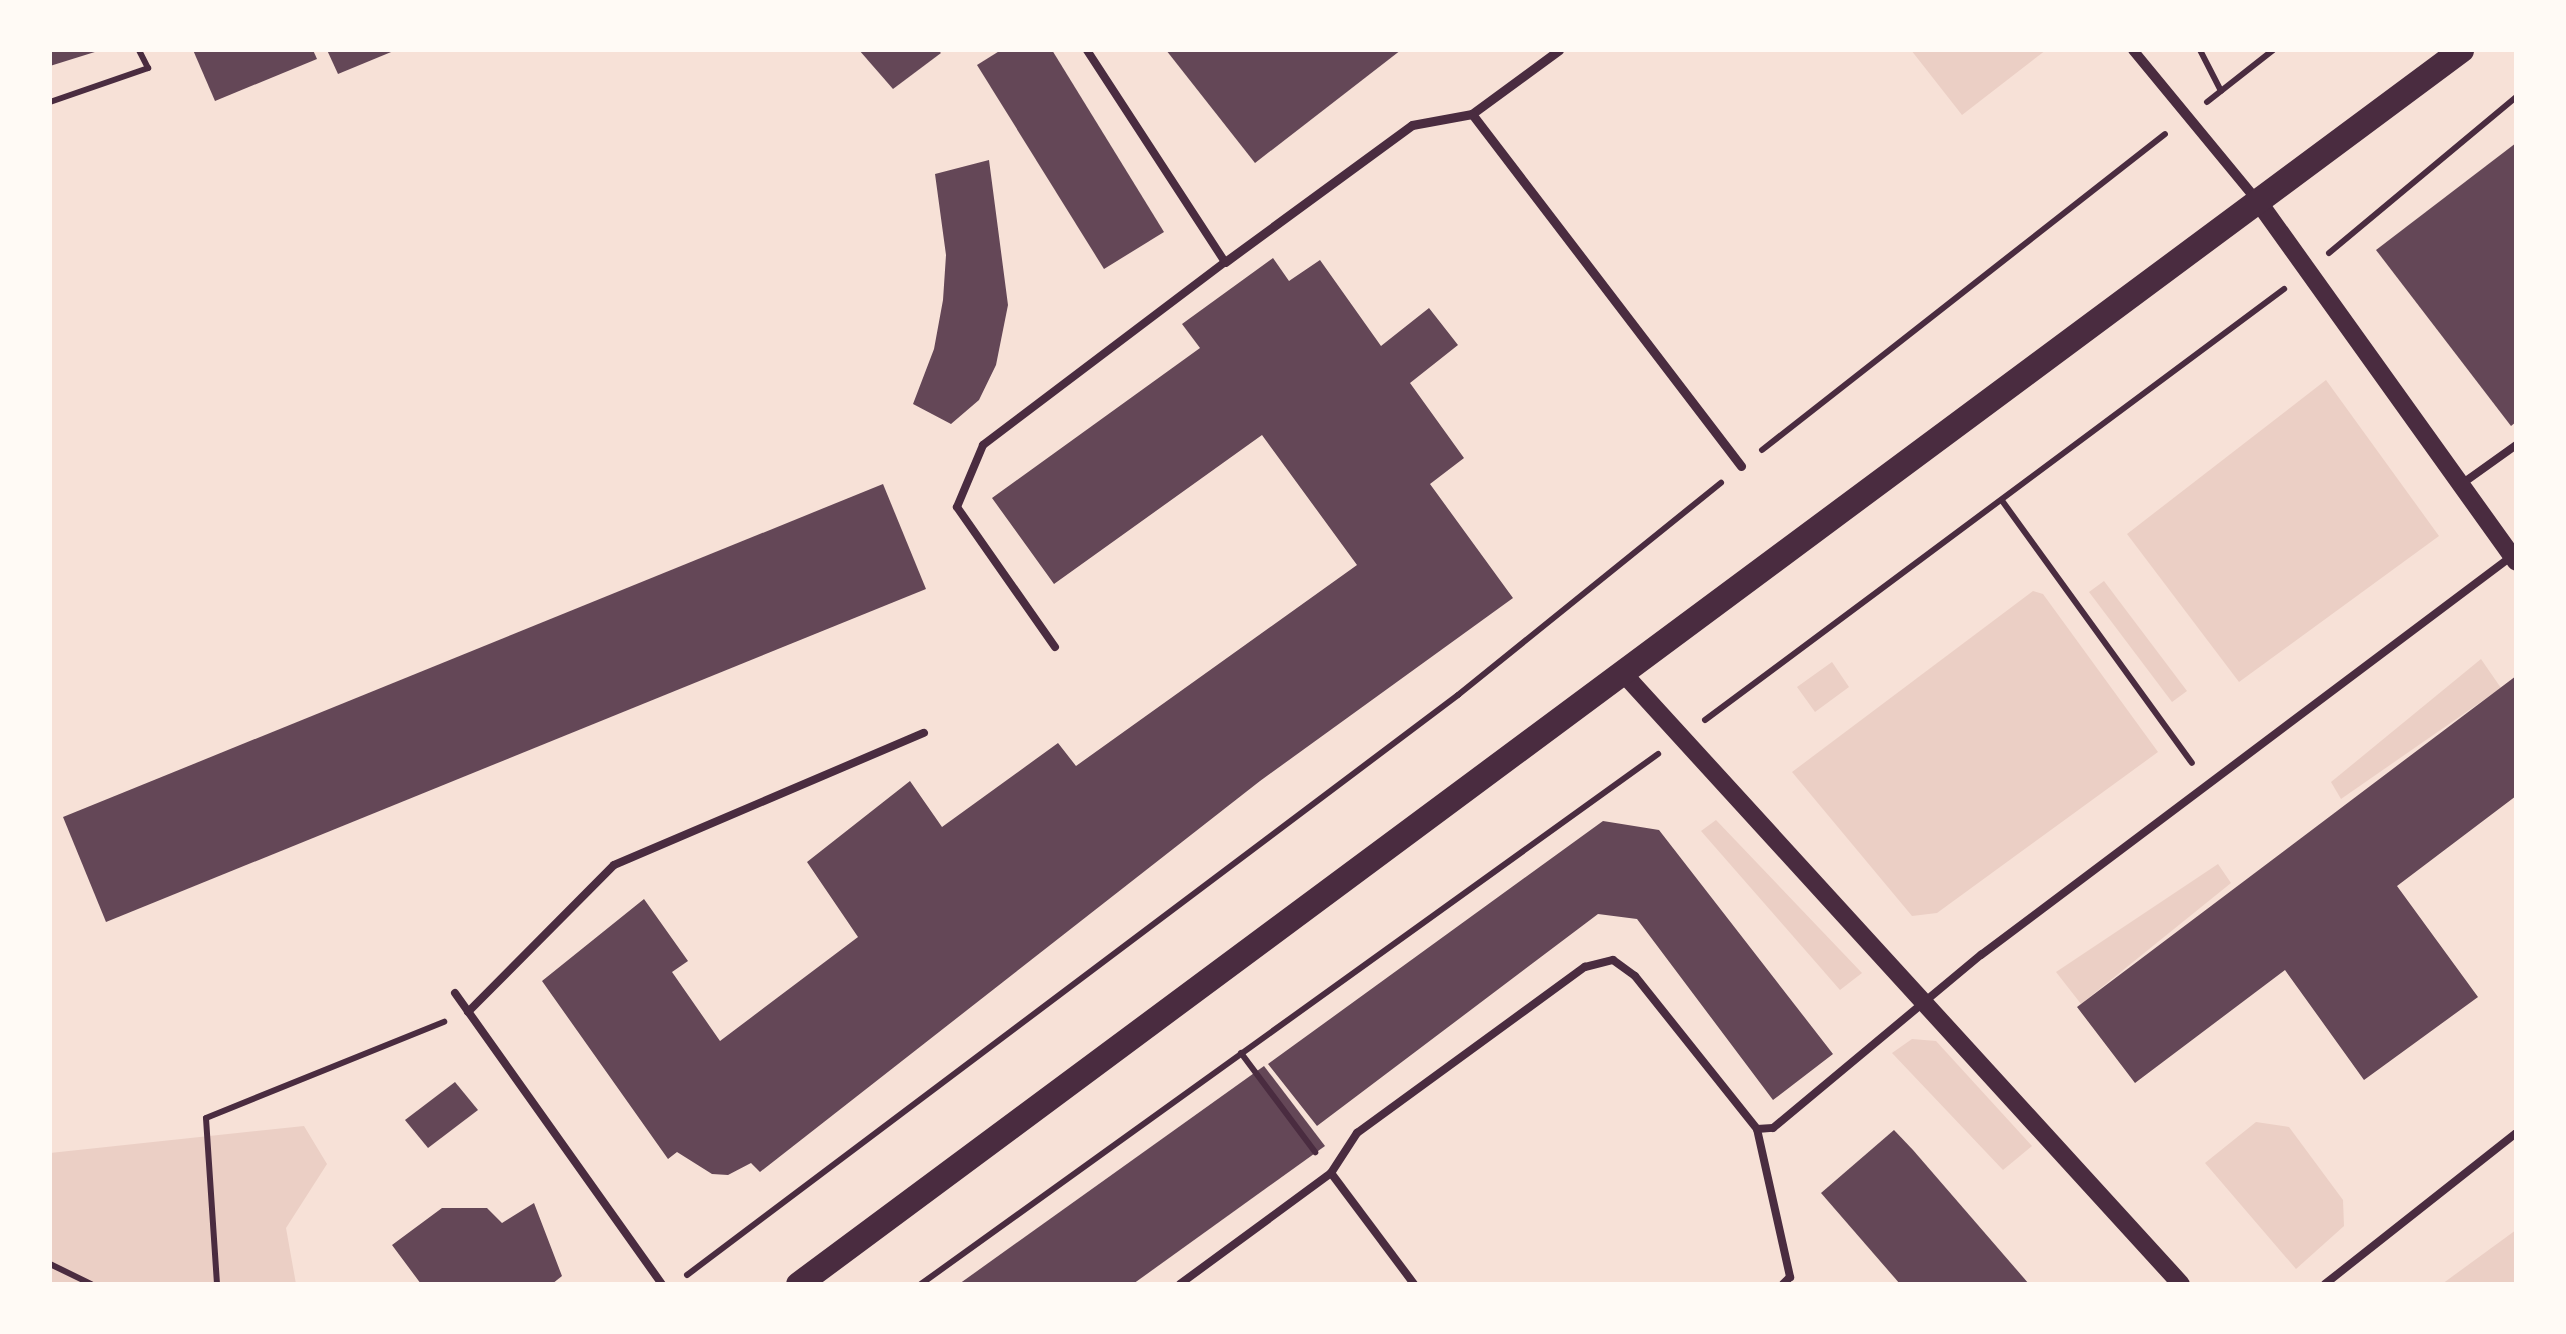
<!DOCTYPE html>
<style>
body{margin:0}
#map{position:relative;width:2566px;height:1334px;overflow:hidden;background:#f7e1d7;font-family:"Source Sans 3",sans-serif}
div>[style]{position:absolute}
.green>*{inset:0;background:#ebcfc5}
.building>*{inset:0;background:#644757}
.path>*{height:6px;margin:-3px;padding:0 3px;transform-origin:3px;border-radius:3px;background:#4a2c40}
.service>*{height:8px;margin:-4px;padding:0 4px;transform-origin:4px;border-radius:4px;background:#4a2c40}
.pedestrian>*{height:9px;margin:-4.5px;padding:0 4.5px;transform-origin:4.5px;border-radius:4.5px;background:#4a2c40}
.minor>*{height:10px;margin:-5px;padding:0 5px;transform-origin:5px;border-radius:5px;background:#4a2c40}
.tertiary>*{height:18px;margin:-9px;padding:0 9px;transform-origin:9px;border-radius:9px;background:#4a2c40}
.primary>*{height:25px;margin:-12.5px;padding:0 12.5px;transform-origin:12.5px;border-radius:12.5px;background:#4a2c40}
span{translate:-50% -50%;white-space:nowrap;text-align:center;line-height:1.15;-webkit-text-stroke:8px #fffaf5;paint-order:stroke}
.frame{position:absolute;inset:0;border:52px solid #fffaf5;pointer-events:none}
</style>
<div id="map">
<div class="green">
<i style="clip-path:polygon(1911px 50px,2046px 50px,1962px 115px)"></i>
<i style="clip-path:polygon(2326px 380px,2439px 536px,2239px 682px,2127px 534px)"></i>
<i style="clip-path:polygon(2104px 581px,2187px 691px,2172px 702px,2089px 592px)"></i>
<i style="clip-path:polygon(2033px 591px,2043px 594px,2158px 752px,1937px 913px,1912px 916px,1792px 772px)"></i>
<i style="clip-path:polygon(2481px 659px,2501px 688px,2341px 799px,2331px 782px)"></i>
<i style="clip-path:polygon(1832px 662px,1849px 687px,1815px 712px,1797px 687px)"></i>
<i style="clip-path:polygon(1716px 820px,1862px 973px,1840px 990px,1701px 831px)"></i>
<i style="clip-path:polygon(2218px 864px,2231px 883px,2081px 1004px,2056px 972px)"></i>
<i style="clip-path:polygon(1912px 1039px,1936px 1041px,2032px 1146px,2003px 1170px,1892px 1053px)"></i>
<i style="clip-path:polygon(2256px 1122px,2289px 1127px,2343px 1200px,2344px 1226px,2296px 1269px,2205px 1163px)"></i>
<i style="clip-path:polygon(304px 1126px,327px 1164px,286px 1228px,296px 1284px,50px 1284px,50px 1153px)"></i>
<i style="clip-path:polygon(2516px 1230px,2516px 1284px,2442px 1284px)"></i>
</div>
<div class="building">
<i style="clip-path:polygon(50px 50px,97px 50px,98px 51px,50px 66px)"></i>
<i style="clip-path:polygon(193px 50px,313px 50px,317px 59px,215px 101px)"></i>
<i style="clip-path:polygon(327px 50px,396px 50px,338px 74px)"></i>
<i style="clip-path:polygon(859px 50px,938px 50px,941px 53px,893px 89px)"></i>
<i style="clip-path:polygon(1001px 50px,1052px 50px,1164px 232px,1104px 269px,977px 65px)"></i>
<i style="clip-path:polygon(1166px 50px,1401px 50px,1255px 163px)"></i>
<i style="clip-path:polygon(2516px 143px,2516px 422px,2511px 426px,2376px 250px)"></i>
<i style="clip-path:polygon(989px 160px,1008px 305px,996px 365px,979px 400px,951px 424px,913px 404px,934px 349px,943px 300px,946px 255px,935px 174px)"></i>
<i style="clip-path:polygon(1273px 258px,1289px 281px,1320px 260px,1381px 346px,1429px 308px,1458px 345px,1410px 383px,1464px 458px,1430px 484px,1513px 598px,1260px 781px,760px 1172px,751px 1163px,728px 1175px,712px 1174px,677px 1152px,668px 1159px,542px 981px,644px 899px,688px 961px,672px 972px,720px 1041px,858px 937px,807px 862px,910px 781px,942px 827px,1058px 743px,1076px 766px,1357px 565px,1262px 435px,1054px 584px,992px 498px,1200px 348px,1182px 324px)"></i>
<i style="clip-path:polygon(883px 484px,926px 589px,106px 922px,63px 817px)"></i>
<i style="clip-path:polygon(2516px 676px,2516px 796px,2397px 886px,2478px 997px,2364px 1080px,2285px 970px,2135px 1083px,2077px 1007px)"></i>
<i style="clip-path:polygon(1603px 821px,1659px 830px,1833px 1054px,1773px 1100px,1637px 919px,1598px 914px,1317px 1126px,1268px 1064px)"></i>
<i style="clip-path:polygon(1264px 1066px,1325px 1146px,1133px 1284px,959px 1284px)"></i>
<i style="clip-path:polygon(455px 1082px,478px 1110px,428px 1148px,405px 1120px)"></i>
<i style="clip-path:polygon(1894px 1130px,1913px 1150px,2029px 1284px,1900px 1284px,1821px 1193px)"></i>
<i style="clip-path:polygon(534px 1203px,562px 1276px,552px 1284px,421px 1284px,392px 1245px,442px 1208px,487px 1208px,502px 1223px)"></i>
</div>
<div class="path">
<i style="left:2200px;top:50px;width:46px;rotate:62.9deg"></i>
<i style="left:50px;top:102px;width:104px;rotate:-19.1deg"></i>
<i style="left:148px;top:68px;width:20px;rotate:-117deg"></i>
<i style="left:2207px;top:102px;width:84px;rotate:-38.2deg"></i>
<i style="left:2329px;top:253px;width:244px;rotate:-39.8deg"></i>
<i style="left:1762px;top:450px;width:512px;rotate:-38.1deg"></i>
<i style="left:2003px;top:502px;width:322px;rotate:54.1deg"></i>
<i style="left:1705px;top:720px;width:722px;rotate:-36.66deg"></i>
<i style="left:1241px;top:1053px;width:124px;rotate:53.2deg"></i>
<i style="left:50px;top:1264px;width:46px;rotate:26deg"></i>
<i style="left:687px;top:1275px;width:965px;rotate:-36.95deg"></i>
<i style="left:1458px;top:695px;width:338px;rotate:-38.9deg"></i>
<i style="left:217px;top:1284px;width:166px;rotate:-93.8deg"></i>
<i style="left:206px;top:1118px;width:257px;rotate:-22deg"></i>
<i style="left:921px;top:1284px;width:908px;rotate:-35.72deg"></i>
</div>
<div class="service">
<i style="left:2463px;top:483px;width:65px;rotate:-35.6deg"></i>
<i style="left:1055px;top:647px;width:171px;rotate:-125deg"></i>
<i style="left:957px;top:507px;width:67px;rotate:-67.2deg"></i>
<i style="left:983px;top:445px;width:303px;rotate:-37.1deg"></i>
<i style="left:1225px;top:262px;width:253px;rotate:-123.1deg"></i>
<i style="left:455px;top:993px;width:357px;rotate:54.6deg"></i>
<i style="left:468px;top:1012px;width:207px;rotate:-45.2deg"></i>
<i style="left:614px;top:865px;width:337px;rotate:-23.1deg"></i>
<i style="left:1757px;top:1129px;width:152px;rotate:77.4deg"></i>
<i style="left:1790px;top:1277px;width:10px;rotate:135deg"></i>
<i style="left:1331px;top:1173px;width:139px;rotate:53.2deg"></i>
<i style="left:1180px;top:1284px;width:187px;rotate:-36.3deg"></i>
<i style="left:1331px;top:1173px;width:48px;rotate:-57deg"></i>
<i style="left:1357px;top:1133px;width:282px;rotate:-36.1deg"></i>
<i style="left:1585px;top:967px;width:29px;rotate:-14deg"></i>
<i style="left:1613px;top:960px;width:27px;rotate:36deg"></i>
<i style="left:1635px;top:976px;width:196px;rotate:51.4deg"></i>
<i style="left:1757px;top:1129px;width:16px;rotate:-4deg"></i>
<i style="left:1773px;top:1128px;width:271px;rotate:-39.8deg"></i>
<i style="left:1981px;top:955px;width:664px;rotate:-36.92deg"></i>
<i style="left:2325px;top:1284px;width:243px;rotate:-38.3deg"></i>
</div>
<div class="pedestrian">
<i style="left:1559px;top:50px;width:108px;rotate:143.7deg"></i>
<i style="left:1472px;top:114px;width:443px;rotate:52.6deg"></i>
<i style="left:1225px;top:262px;width:232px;rotate:-36.2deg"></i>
<i style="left:1412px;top:125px;width:61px;rotate:-10.4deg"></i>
</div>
<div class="minor">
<i style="left:2133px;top:50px;width:193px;rotate:50.5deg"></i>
</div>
<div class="tertiary">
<i style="left:2260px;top:204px;width:440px;rotate:54.4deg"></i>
<i style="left:1623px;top:673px;width:827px;rotate:47.6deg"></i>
</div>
<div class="primary">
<i style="left:798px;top:1284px;width:2071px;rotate:-36.58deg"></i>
</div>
<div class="frame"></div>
</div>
